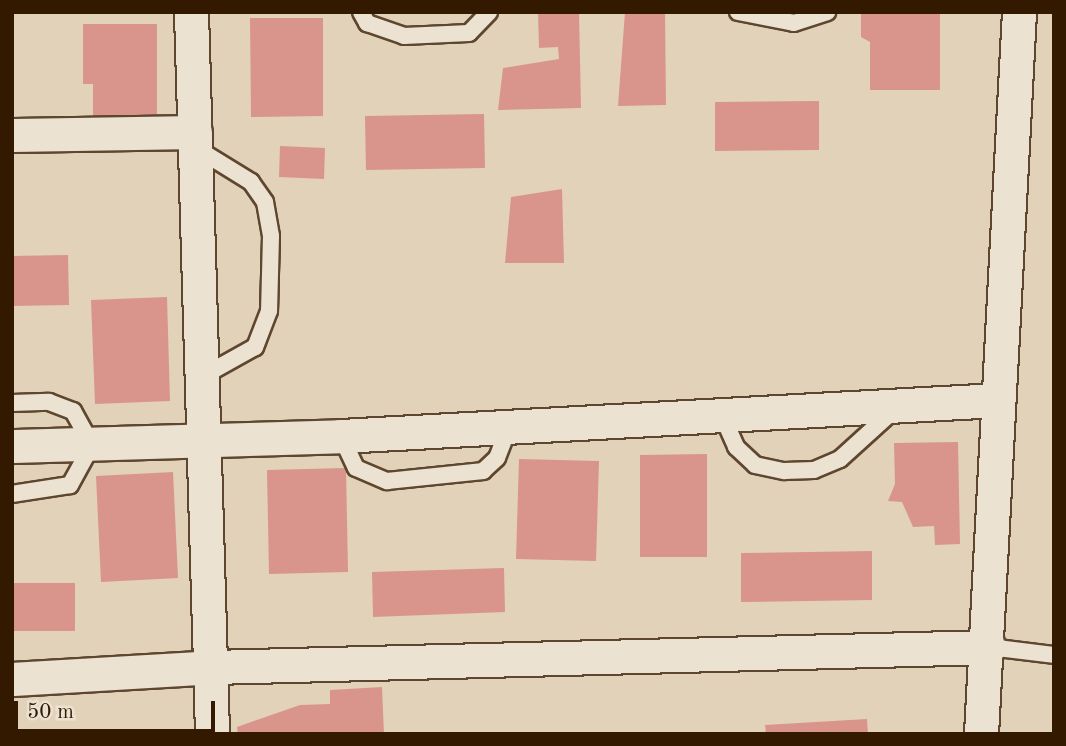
<!DOCTYPE html>
<style>
body{margin:0}
#map{position:relative;width:1066px;height:746px;overflow:hidden;background:#e2d2b9;font-family:"Old Standard TT",serif}
div>[style]{position:absolute}
.building>*{inset:0;background:#d9958b}
.roads{filter:drop-shadow(2px 0 #5e472e) drop-shadow(-2px 0 #5e472e) drop-shadow(0 2px #5e472e) drop-shadow(0 -2px #5e472e)}
.service>*{height:16px;margin:-8px;padding:0 8px;transform-origin:8px;border-radius:8px;background:#ece2d2}
.minor>*{height:33px;margin:-16.5px;padding:0 16.5px;transform-origin:16.5px;border-radius:16.5px;background:#ece2d2}
span{translate:-50% -50%;white-space:nowrap;text-align:center;line-height:1.15;-webkit-text-stroke:5px #ece2d2;paint-order:stroke}
.frame{position:absolute;inset:0;border:14px solid #321900;pointer-events:none}
.scale{position:absolute;left:14px;top:701px;width:201px;height:32px;box-sizing:border-box;border:4px solid #321900;border-top:0;padding-left:9px;font-size:21px;line-height:24px;white-space:nowrap;color:#321900;-webkit-text-stroke:5px #ece2d2;paint-order:stroke}
</style>
<div id="map">
<div class="building">
<i style="clip-path:polygon(538px 12px,579px 12px,581px 108px,498px 110px,503px 68px,559px 59px,558px 47px,539px 48px)"></i>
<i style="clip-path:polygon(625px 12px,665px 12px,666px 105px,618px 106px)"></i>
<i style="clip-path:polygon(861px 12px,940px 12px,940px 90px,870px 90px,870px 42px,861px 37px)"></i>
<i style="clip-path:polygon(250px 18px,323px 18px,323px 116px,251px 117px)"></i>
<i style="clip-path:polygon(83px 24px,157px 24px,157px 122px,93px 122px,93px 84px,83px 84px)"></i>
<i style="clip-path:polygon(819px 101px,819px 150px,715px 151px,715px 102px)"></i>
<i style="clip-path:polygon(484px 114px,485px 168px,366px 170px,365px 116px)"></i>
<i style="clip-path:polygon(280px 146px,325px 148px,324px 179px,279px 177px)"></i>
<i style="clip-path:polygon(562px 189px,564px 263px,505px 263px,511px 197px)"></i>
<i style="clip-path:polygon(68px 255px,69px 305px,12px 306px,12px 256px)"></i>
<i style="clip-path:polygon(167px 297px,170px 401px,95px 404px,91px 300px)"></i>
<i style="clip-path:polygon(958px 442px,960px 544px,935px 545px,934px 526px,913px 527px,902px 502px,888px 501px,895px 484px,894px 443px)"></i>
<i style="clip-path:polygon(707px 454px,707px 557px,640px 557px,640px 455px)"></i>
<i style="clip-path:polygon(519px 459px,599px 461px,596px 561px,516px 559px)"></i>
<i style="clip-path:polygon(346px 468px,348px 572px,269px 574px,267px 470px)"></i>
<i style="clip-path:polygon(173px 472px,178px 578px,101px 582px,96px 476px)"></i>
<i style="clip-path:polygon(872px 551px,872px 600px,741px 602px,741px 553px)"></i>
<i style="clip-path:polygon(504px 568px,505px 612px,373px 617px,372px 572px)"></i>
<i style="clip-path:polygon(12px 583px,75px 583px,75px 631px,12px 631px)"></i>
<i style="clip-path:polygon(382px 687px,384px 734px,238px 734px,237px 727px,300px 705px,330px 704px,330px 690px)"></i>
<i style="clip-path:polygon(867px 719px,868px 734px,766px 734px,765px 725px)"></i>
</div>
<div class="roads">
<div class="service">
<i style="left:361px;top:12px;width:13px;rotate:61deg"></i>
<i style="left:367px;top:23px;width:39px;rotate:19deg"></i>
<i style="left:404px;top:36px;width:65px;rotate:-2.6deg"></i>
<i style="left:469px;top:33px;width:29px;rotate:-46deg"></i>
<i style="left:738px;top:12px;width:57px;rotate:11.1deg"></i>
<i style="left:794px;top:23px;width:35px;rotate:-18deg"></i>
<i style="left:196px;top:148px;width:65px;rotate:31.7deg"></i>
<i style="left:251px;top:182px;width:24px;rotate:55deg"></i>
<i style="left:265px;top:202px;width:35px;rotate:80deg"></i>
<i style="left:271px;top:236px;width:75px;rotate:91.5deg"></i>
<i style="left:269px;top:311px;width:39px;rotate:111deg"></i>
<i style="left:255px;top:347px;width:60px;rotate:150.9deg"></i>
<i style="left:12px;top:403px;width:37px;rotate:-2deg"></i>
<i style="left:49px;top:402px;width:26px;rotate:21deg"></i>
<i style="left:73px;top:411px;width:39px;rotate:61deg"></i>
<i style="left:92px;top:445px;width:46px;rotate:118.8deg"></i>
<i style="left:70px;top:485px;width:59px;rotate:171.2deg"></i>
<i style="left:722px;top:415px;width:35px;rotate:66deg"></i>
<i style="left:736px;top:447px;width:26px;rotate:43deg"></i>
<i style="left:755px;top:465px;width:30px;rotate:12deg"></i>
<i style="left:784px;top:471px;width:30px;rotate:-2deg"></i>
<i style="left:814px;top:470px;width:28px;rotate:-23deg"></i>
<i style="left:840px;top:459px;width:73px;rotate:-42.2deg"></i>
<i style="left:341px;top:436px;width:35px;rotate:65deg"></i>
<i style="left:356px;top:468px;width:34px;rotate:23deg"></i>
<i style="left:387px;top:481px;width:97px;rotate:-5.9deg"></i>
<i style="left:483px;top:471px;width:19px;rotate:-43deg"></i>
<i style="left:497px;top:458px;width:34px;rotate:-69deg"></i>
<i style="left:989px;top:647px;width:65px;rotate:7deg"></i>
</div>
<div class="minor">
<i style="left:191px;top:12px;width:722px;rotate:88.33deg"></i>
<i style="left:12px;top:135px;width:183px;rotate:-0.9deg"></i>
<i style="left:12px;top:446px;width:329px;rotate:-1.7deg"></i>
<i style="left:341px;top:436px;width:658px;rotate:-3.14deg"></i>
<i style="left:12px;top:679px;width:200px;rotate:-3.4deg"></i>
<i style="left:212px;top:667px;width:777px;rotate:-1.47deg"></i>
<i style="left:981px;top:734px;width:723px;rotate:-86.99deg"></i>
</div>
</div>
<div class="frame"></div>
<div class="scale">50 m</div>
</div>
